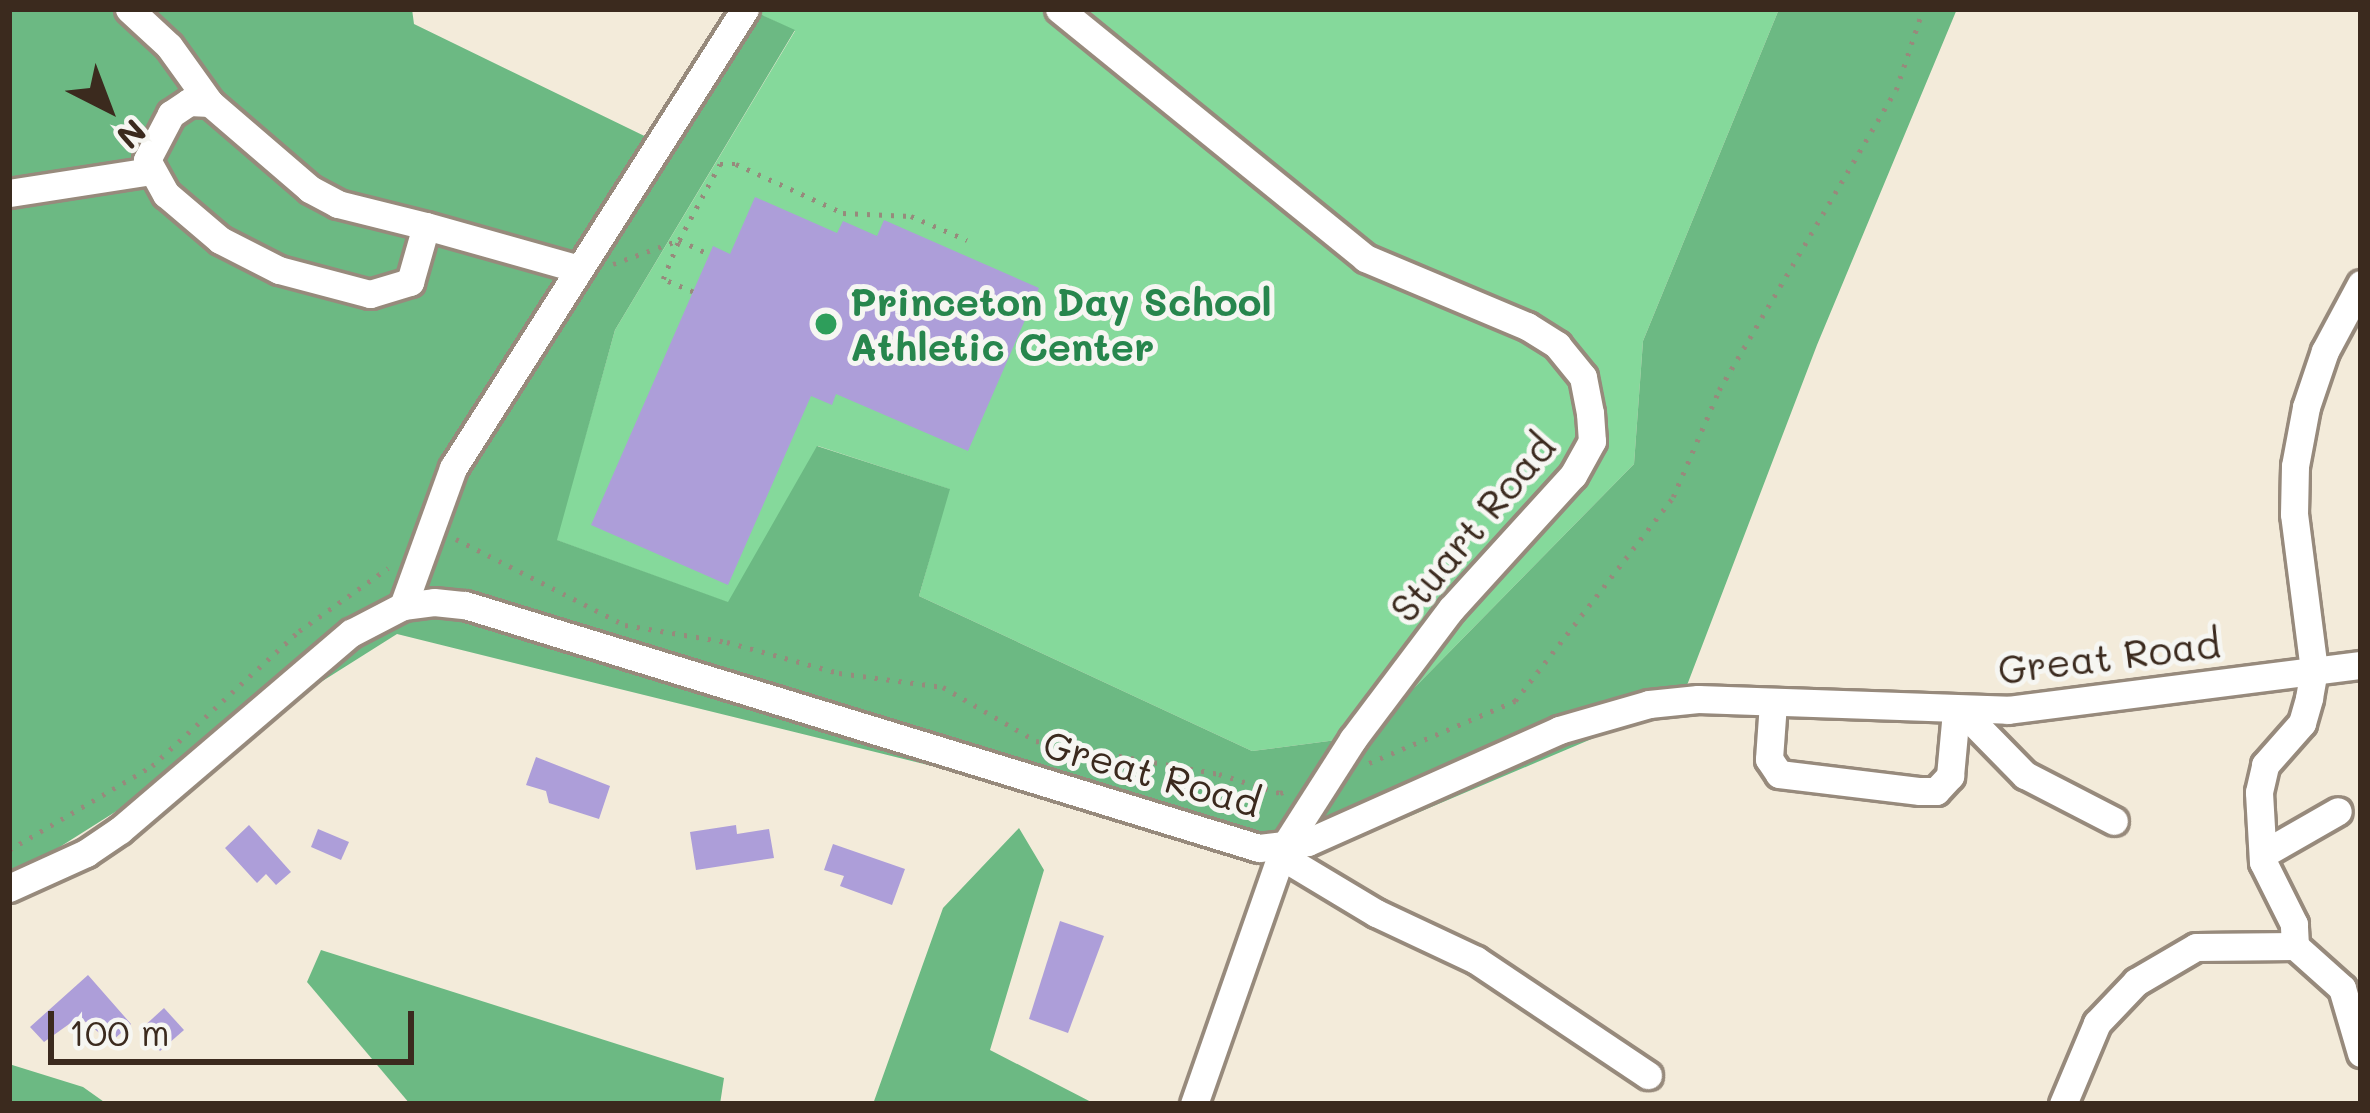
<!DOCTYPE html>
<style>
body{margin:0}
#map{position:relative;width:2370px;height:1113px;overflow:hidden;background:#f3ebda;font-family:Mali,sans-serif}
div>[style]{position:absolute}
.green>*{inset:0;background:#85d99b}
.forest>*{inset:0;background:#6cb983}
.building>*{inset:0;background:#ad9ed9}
.path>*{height:4.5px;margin-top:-2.25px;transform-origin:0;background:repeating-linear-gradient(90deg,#978a7c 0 3px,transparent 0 12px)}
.roads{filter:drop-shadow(3px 0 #978a7c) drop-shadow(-3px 0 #978a7c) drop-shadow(0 3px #978a7c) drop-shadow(0 -3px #978a7c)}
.minor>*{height:27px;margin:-13.5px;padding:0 13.5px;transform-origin:13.5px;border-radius:13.5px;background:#fff}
.dots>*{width:33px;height:33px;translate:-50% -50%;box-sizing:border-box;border:6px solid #f6f6f2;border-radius:50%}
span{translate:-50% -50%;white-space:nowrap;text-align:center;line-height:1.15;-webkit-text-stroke:10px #f6f6f2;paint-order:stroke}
.leisure-label{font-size:39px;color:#27864d;font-weight:700}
.left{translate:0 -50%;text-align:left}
.street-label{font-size:39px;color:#3b2a1e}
.frame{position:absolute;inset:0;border:12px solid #3b2a1e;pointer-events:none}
.north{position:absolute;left:48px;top:48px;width:120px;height:120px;-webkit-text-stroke:9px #f6f6f2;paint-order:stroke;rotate:138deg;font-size:33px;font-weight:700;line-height:48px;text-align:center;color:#3b2a1e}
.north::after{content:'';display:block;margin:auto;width:42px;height:54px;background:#3b2a1e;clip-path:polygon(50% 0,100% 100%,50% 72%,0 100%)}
.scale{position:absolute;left:48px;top:1011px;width:366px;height:54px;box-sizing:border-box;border:6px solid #3b2a1e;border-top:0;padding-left:15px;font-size:36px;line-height:42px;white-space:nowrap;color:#3b2a1e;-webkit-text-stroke:9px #f6f6f2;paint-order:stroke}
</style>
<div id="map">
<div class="green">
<i style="clip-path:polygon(749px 9px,1779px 9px,1643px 341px,1634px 464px,1367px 736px,1252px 751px,919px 596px,949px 489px,818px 446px,729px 603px,556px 540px,615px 330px,795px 31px)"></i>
</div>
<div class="forest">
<i style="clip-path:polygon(9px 9px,412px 9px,414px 24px,663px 145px,749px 9px,795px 30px,615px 330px,557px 540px,728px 602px,817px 446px,950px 489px,919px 596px,1252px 751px,1367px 736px,1634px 464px,1643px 341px,1779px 9px,1957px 9px,1817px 345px,1681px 701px,1309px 859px,397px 634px,9px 879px)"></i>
<i style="clip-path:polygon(1019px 828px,1044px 870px,990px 1050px,1095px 1104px,873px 1104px,943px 908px)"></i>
<i style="clip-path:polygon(321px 950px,724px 1078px,720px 1104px,410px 1104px,307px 982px)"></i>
<i style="clip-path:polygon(9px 1064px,83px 1087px,107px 1104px,9px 1104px)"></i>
</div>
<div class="building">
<i style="clip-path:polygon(755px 197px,837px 233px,843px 221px,877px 236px,884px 220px,1039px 288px,968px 451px,836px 394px,832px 405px,811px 396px,728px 585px,591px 525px,713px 246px,730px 254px)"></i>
<i style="clip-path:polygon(536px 757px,610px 786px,599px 819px,549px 803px,546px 791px,526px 785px)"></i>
<i style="clip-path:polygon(249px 825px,291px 872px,276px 885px,266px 874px,257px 883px,225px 848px)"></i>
<i style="clip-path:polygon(736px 825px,737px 834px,769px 829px,774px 858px,696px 870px,690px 832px)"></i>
<i style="clip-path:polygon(318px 829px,349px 842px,341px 860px,311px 847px)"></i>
<i style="clip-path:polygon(833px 844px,905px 869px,892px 905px,840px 886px,844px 876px,824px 870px)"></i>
<i style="clip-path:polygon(1060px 921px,1104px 936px,1068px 1033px,1029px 1019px)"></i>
<i style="clip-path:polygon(88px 975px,131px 1024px,111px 1042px,79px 1017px,44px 1042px,30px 1027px)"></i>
<i style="clip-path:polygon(164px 1008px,184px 1030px,160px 1051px,141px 1029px)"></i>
</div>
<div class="path">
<i style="left:613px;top:264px;width:70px;rotate:-20deg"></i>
<i style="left:679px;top:240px;width:86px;rotate:-61.7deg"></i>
<i style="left:720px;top:164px;width:16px"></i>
<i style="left:736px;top:164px;width:118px;rotate:24.6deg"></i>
<i style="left:843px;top:213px;width:68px;rotate:2.5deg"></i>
<i style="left:911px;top:216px;width:61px;rotate:23.2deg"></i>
<i style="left:693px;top:292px;width:33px;rotate:-157deg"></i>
<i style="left:663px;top:279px;width:42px;rotate:-67.7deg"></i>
<i style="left:679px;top:240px;width:33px;rotate:25deg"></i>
<i style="left:456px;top:539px;width:190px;rotate:27deg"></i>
<i style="left:625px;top:625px;width:103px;rotate:9.5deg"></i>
<i style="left:727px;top:642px;width:116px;rotate:15.5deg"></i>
<i style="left:839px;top:673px;width:105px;rotate:7.7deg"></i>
<i style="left:943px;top:687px;width:108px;rotate:30.1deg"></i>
<i style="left:1036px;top:741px;width:186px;rotate:10.2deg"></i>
<i style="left:1219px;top:774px;width:64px;rotate:17.3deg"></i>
<i style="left:1280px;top:793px;width:10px;rotate:-17deg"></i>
<i style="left:1369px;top:763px;width:159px;rotate:-23deg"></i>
<i style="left:1515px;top:701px;width:258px;rotate:-52.2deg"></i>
<i style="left:1673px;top:497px;width:116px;rotate:-66.7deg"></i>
<i style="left:1719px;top:390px;width:348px;rotate:-59.5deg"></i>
<i style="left:1896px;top:90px;width:85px;rotate:-71.6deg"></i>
<i style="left:9px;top:850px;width:166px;rotate:-30.4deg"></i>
<i style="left:152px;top:766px;width:200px;rotate:-42.6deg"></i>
<i style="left:299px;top:631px;width:109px;rotate:-35.3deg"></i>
</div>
<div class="roads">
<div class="minor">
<i style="left:129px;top:9px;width:54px;rotate:42.8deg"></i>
<i style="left:169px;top:46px;width:70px;rotate:54.3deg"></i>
<i style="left:1059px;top:9px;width:395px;rotate:39.1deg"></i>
<i style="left:1365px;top:258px;width:176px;rotate:22.8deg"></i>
<i style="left:1527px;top:326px;width:36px;rotate:32deg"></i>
<i style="left:1557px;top:345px;width:41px;rotate:50.9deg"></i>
<i style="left:1583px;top:377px;width:37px;rotate:79deg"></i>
<i style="left:1590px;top:413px;width:28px;rotate:86deg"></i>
<i style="left:1592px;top:441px;width:39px;rotate:119deg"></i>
<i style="left:1573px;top:475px;width:181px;rotate:132.3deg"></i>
<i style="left:1451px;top:609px;width:163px;rotate:127deg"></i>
<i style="left:1353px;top:739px;width:128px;rotate:122.6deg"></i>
<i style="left:1284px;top:847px;width:272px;rotate:109.3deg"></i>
<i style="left:9px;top:193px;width:144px;rotate:-8.8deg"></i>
<i style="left:426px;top:226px;width:91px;rotate:-166deg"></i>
<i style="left:338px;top:204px;width:32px;rotate:-152deg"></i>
<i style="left:310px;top:189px;width:132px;rotate:-139.3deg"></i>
<i style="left:210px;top:103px;width:21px;rotate:-177deg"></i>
<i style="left:189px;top:102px;width:22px;rotate:146deg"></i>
<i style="left:171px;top:114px;width:52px;rotate:117.6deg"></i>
<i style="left:147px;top:160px;width:39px;rotate:61deg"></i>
<i style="left:166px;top:194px;width:71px;rotate:40.4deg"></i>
<i style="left:220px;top:240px;width:66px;rotate:27deg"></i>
<i style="left:279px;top:270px;width:94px;rotate:14.8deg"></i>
<i style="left:370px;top:294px;width:42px;rotate:-16.7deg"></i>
<i style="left:410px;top:282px;width:58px;rotate:-74.1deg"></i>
<i style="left:426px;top:226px;width:159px;rotate:15.7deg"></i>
<i style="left:403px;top:606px;width:147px;rotate:-70.1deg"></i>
<i style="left:453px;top:468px;width:544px;rotate:-57.54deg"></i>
<i style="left:1773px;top:703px;width:56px;rotate:94.1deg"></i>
<i style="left:1769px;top:759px;width:18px;rotate:56deg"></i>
<i style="left:1779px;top:774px;width:142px;rotate:6.9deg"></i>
<i style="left:1920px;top:791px;width:16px"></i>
<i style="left:1936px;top:791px;width:21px;rotate:-47deg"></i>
<i style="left:1950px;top:776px;width:65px;rotate:-84.7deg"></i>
<i style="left:1962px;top:711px;width:90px;rotate:45.5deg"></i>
<i style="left:2025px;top:775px;width:100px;rotate:27.3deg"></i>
<i style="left:2263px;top:854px;width:86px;rotate:-29.8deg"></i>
<i style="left:1281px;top:856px;width:111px;rotate:31deg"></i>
<i style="left:1376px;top:913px;width:110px;rotate:25.2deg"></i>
<i style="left:1476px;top:960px;width:207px;rotate:33.8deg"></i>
<i style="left:9px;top:888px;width:85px;rotate:-24.4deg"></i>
<i style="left:86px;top:853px;width:41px;rotate:-34.1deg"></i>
<i style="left:120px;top:830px;width:304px;rotate:-40.5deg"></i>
<i style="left:351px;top:633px;width:59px;rotate:-27.4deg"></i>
<i style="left:403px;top:606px;width:31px;rotate:-7deg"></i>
<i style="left:434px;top:602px;width:31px;rotate:6deg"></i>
<i style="left:465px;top:605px;width:830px;rotate:17.02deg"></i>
<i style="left:1259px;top:848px;width:49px;rotate:-7deg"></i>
<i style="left:1308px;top:842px;width:275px;rotate:-24deg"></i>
<i style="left:1559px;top:730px;width:94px;rotate:-16.1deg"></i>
<i style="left:1649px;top:704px;width:49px;rotate:-5.8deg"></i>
<i style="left:1698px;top:699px;width:310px;rotate:2deg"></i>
<i style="left:2008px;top:710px;width:356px;rotate:-7.3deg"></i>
<i style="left:2295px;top:946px;width:22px;rotate:-93deg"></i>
<i style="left:2294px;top:924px;width:69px;rotate:-116.6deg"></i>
<i style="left:2263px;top:862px;width:70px;rotate:-93.3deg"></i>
<i style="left:2259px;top:792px;width:28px;rotate:-77deg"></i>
<i style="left:2265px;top:765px;width:56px;rotate:-48.6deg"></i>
<i style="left:2302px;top:723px;width:26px;rotate:-74deg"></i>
<i style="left:2309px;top:698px;width:28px;rotate:-80deg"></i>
<i style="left:2314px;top:670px;width:157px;rotate:-97.3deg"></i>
<i style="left:2294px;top:514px;width:48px;rotate:-88.8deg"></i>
<i style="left:2295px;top:466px;width:60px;rotate:-79.4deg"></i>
<i style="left:2306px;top:407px;width:59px;rotate:-71.3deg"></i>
<i style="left:2325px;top:351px;width:76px;rotate:-61.8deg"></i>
<i style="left:2063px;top:1104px;width:88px;rotate:-67.2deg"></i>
<i style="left:2097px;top:1023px;width:57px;rotate:-46.4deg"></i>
<i style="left:2136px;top:982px;width:69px;rotate:-30.3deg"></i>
<i style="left:2196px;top:947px;width:99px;rotate:-0.6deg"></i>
<i style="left:2295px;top:946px;width:63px;rotate:41.8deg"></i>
<i style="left:2342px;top:988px;width:68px;rotate:73.7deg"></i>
</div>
</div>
<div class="dots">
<i style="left:826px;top:324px;background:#2e9e5b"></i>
</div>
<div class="leisure-label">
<span class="left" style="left:850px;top:324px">Princeton Day School<br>Athletic Center</span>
</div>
<div class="street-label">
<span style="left:1472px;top:527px;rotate:-50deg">Stuart Road</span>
<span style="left:2109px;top:656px;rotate:-7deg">Great Road</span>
<span style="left:1152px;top:773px;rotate:16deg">Great Road</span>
</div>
<div class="frame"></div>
<div class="north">N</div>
<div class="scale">100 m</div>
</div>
